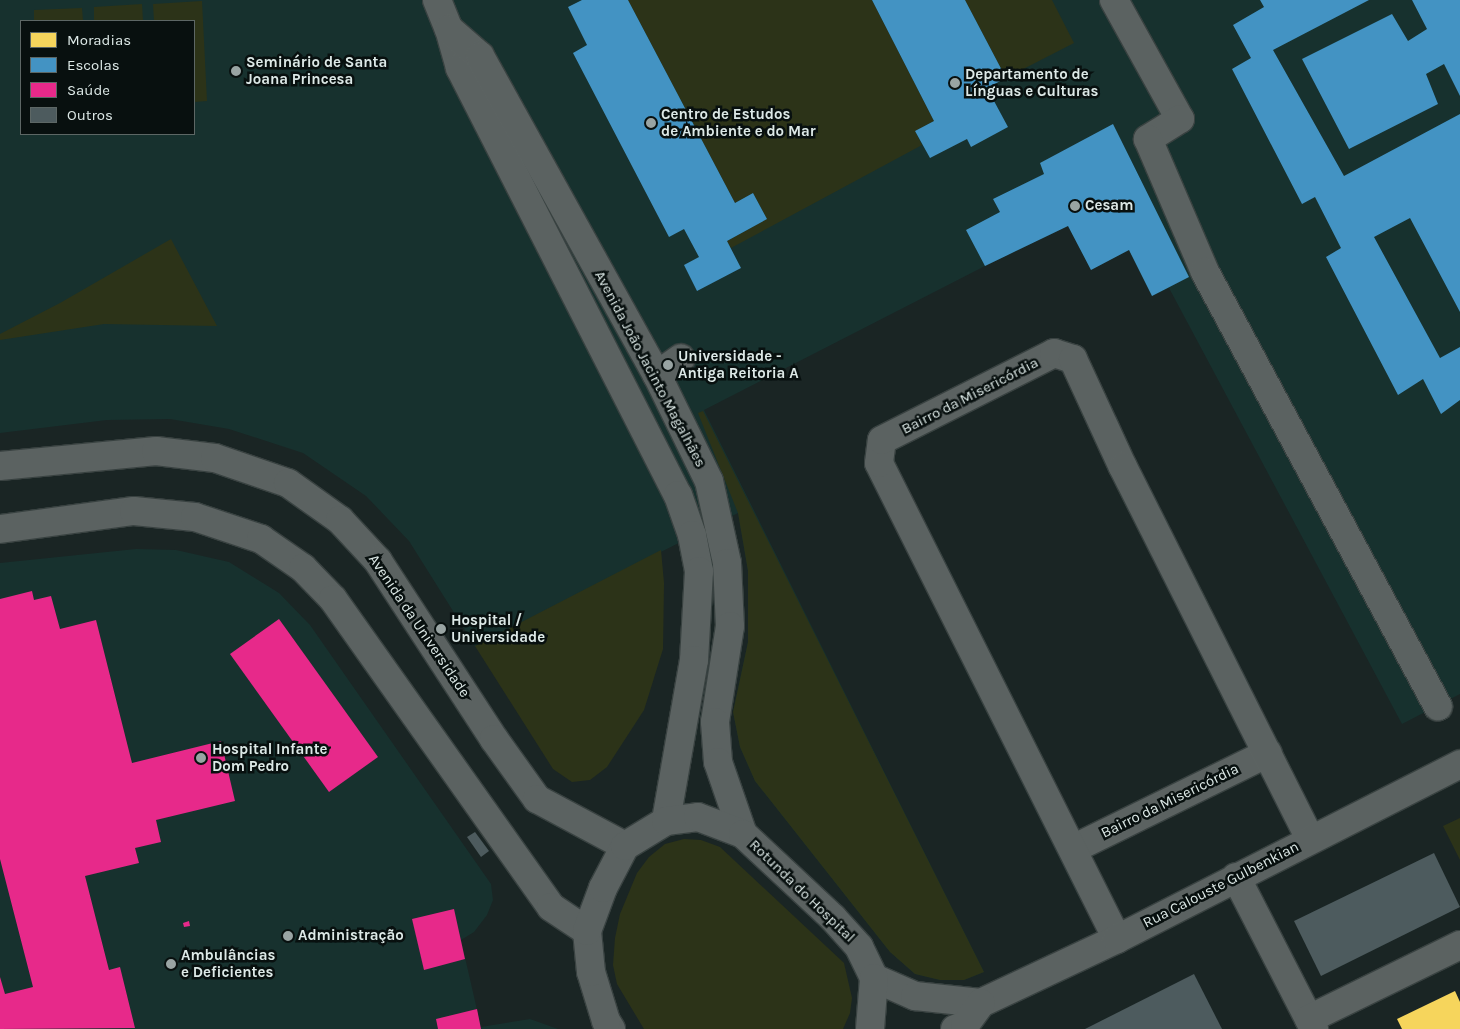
<!DOCTYPE html>
<meta charset="utf-8">
<style>
body{margin:0}
#map{position:relative;width:1460px;height:1029px;overflow:hidden;background:#1a2524;font-family:Karla,sans-serif}
div>[style]{position:absolute}
.built>*{inset:0;background:#17312e}
.green>*{inset:0;background:#2c3318}
.homes>*{inset:0;background:#f6d55c}
.schools>*{inset:0;background:#4393c3}
.health>*{inset:0;background:#e7298a}
.building>*{inset:0;background:#4d5b5e}
.roads{filter:drop-shadow(1px 0 #394241) drop-shadow(-1px 0 #394241) drop-shadow(0 1px #394241) drop-shadow(0 -1px #394241)}
.pedestrian>*{height:28px;margin:-14px;padding:0 14px;transform-origin:14px;border-radius:14px;background:#5b6261}
.minor>*{height:28px;margin:-14px;padding:0 14px;transform-origin:14px;border-radius:14px;background:#5b6261}
.secondary>*{height:28px;margin:-14px;padding:0 14px;transform-origin:14px;border-radius:14px;background:#5b6261}
.dots>*{width:14px;height:14px;translate:-50% -50%;box-sizing:border-box;border:2px solid #08100f;border-radius:50%}
span{translate:-50% -50%;white-space:nowrap;text-align:center;line-height:1.15;-webkit-text-stroke:5px #08100f;paint-order:stroke}
.poi-label{font-size:15px;color:#dde9e7;font-weight:700}
.left{translate:0 -50%;text-align:left}
.street-label{font-size:15px;color:#dde9e7}
.legend{position:absolute;left:20px;top:20px;width:175px;height:115px;box-sizing:border-box;background:#08100f;border:1px solid #5d6765;margin:0;padding:6px 9px;list-style:none;font-size:15px;color:#dde9e7}
.legend li{display:flex;align-items:center;gap:10px;height:25px}
.legend b{width:25px;border:1px solid #5d6765}
</style>
<div id="map">
<div class="built">
<i style="clip-path:polygon(evenodd,0 0,1460px 0,1460px 694px,1402px 724px,1169px 288px,1152px 296px,1129px 250px,1091px 270px,1068px 226px,985px 266px,704px 410px,984px 972px,964px 980px,940px 980px,915px 974px,890px 952px,755px 781px,740px 747px,733px 712px,748px 642px,748px 571px,738px 513px,475px 646px,409px 541px,366px 496px,303px 453px,229px 429px,170px 419px,107px 420px,0 433px,0 0,21px 21px,194px 21px,194px 134px,21px 134px,21px 21px)"></i>
<i style="clip-path:polygon(136px 549px,176px 550px,229px 562px,279px 593px,310px 625px,491px 884px,493px 900px,487px 915px,474px 932px,461px 940px,481px 1027px,530px 1019px,558px 1029px,0 1029px,0 563px)"></i>
</div>
<div class="green">
<i style="clip-path:polygon(628px 0,872px 0,934px 121px,915px 131px,922px 145px,731px 248px,727px 241px,767px 219px,753px 193px,735px 203px)"></i>
<i style="clip-path:polygon(965px 0,1052px 0,1074px 43px,1006px 78px)"></i>
<i style="clip-path:polygon(202px 1px,207px 101px,194px 102px,194px 21px,154px 21px,153px 4px)"></i>
<i style="clip-path:polygon(142px 4px,143px 21px,94px 21px,94px 7px)"></i>
<i style="clip-path:polygon(82px 8px,83px 21px,34px 21px,34px 10px)"></i>
<i style="clip-path:polygon(171px 239px,217px 326px,104px 324px,0 340px,0 334px,60px 303px)"></i>
<i style="clip-path:polygon(703px 411px,984px 972px,964px 980px,940px 980px,915px 974px,890px 952px,755px 781px,740px 747px,733px 712px,748px 642px,748px 571px,738px 513px,698px 413px)"></i>
<i style="clip-path:polygon(661px 550px,664px 583px,663px 649px,644px 710px,607px 767px,590px 780px,572px 782px,553px 769px,475px 646px)"></i>
<i style="clip-path:polygon(1460px 818px,1460px 860px,1443px 826px)"></i>
<i style="clip-path:polygon(684px 839px,701px 840px,720px 847px,844px 963px,852px 998px,850px 1013px,843px 1029px,644px 1029px,617px 984px,613px 965px,615px 938px,620px 914px,637px 873px,649px 857px,665px 844px)"></i>
</div>
<div class="homes">
<i style="clip-path:polygon(1455px 991px,1460px 1002px,1460px 1029px,1402px 1029px,1397px 1019px)"></i>
</div>
<div class="schools">
<i style="clip-path:polygon(582px 0,628px 0,735px 203px,753px 193px,767px 219px,727px 241px,741px 268px,697px 291px,684px 265px,699px 257px,684px 229px,669px 237px,573px 53px,587px 45px,568px 7px)"></i>
<i style="clip-path:polygon(872px 0,965px 0,1006px 78px,987px 88px,1008px 127px,971px 147px,967px 139px,930px 158px,915px 131px,934px 121px)"></i>
<i style="clip-path:polygon(1260px 0,1369px 0,1273px 50px,1344px 176px,1460px 114px,1460px 312px,1410px 218px,1374px 237px,1440px 358px,1460px 347px,1460px 400px,1441px 414px,1423px 379px,1398px 395px,1326px 257px,1341px 248px,1315px 197px,1302px 204px,1232px 69px,1251px 58px,1233px 25px,1264px 7px)"></i>
<i style="clip-path:polygon(1412px 0,1460px 0,1460px 96px,1444px 64px,1426px 74px,1438px 104px,1349px 149px,1302px 59px,1392px 14px,1408px 41px,1427px 29px)"></i>
<i style="clip-path:polygon(1113px 124px,1189px 277px,1152px 296px,1129px 250px,1091px 270px,1068px 226px,985px 266px,966px 230px,1000px 212px,993px 199px,1044px 174px,1040px 163px)"></i>
</div>
<div class="health">
<i style="clip-path:polygon(32px 591px,34px 600px,51px 596px,60px 629px,96px 620px,132px 763px,221px 741px,235px 801px,156px 820px,161px 842px,135px 848px,139px 863px,85px 876px,109px 970px,120px 967px,135px 1028px,0 1029px,0 977px,5px 994px,33px 987px,0 859px,0 599px)"></i>
<i style="clip-path:polygon(279px 619px,378px 757px,329px 792px,230px 654px)"></i>
<i style="clip-path:polygon(454px 909px,465px 959px,424px 970px,412px 919px)"></i>
<i style="clip-path:polygon(189px 921px,190px 926px,184px 927px,183px 923px)"></i>
<i style="clip-path:polygon(477px 1009px,481px 1029px,438px 1029px,436px 1019px)"></i>
</div>
<div class="building">
<i style="clip-path:polygon(475px 832px,489px 851px,481px 857px,467px 837px)"></i>
<i style="clip-path:polygon(1434px 853px,1460px 907px,1321px 976px,1294px 921px)"></i>
<i style="clip-path:polygon(1194px 974px,1222px 1029px,1085px 1029px)"></i>
</div>
<div class="roads">
<div class="pedestrian">
<i style="left:1114px;top:0;width:136px;rotate:61deg"></i>
<i style="left:1180px;top:119px;width:38px;rotate:148deg"></i>
<i style="left:1148px;top:139px;width:145px;rotate:66.8deg"></i>
<i style="left:1205px;top:272px;width:493px;rotate:61.8deg"></i>
<i style="left:657px;top:375px;width:29px;rotate:-35deg"></i>
</div>
<div class="minor">
<i style="left:437px;top:0;width:31px;rotate:68deg"></i>
<i style="left:449px;top:29px;width:41px;rotate:74.2deg"></i>
<i style="left:460px;top:68px;width:479px;rotate:63deg"></i>
<i style="left:678px;top:495px;width:42px;rotate:70.7deg"></i>
<i style="left:692px;top:535px;width:37px;rotate:79deg"></i>
<i style="left:699px;top:571px;width:89px;rotate:93.2deg"></i>
<i style="left:694px;top:660px;width:163px;rotate:99.9deg"></i>
<i style="left:449px;top:29px;width:41px;rotate:41.1deg"></i>
<i style="left:480px;top:56px;width:365px;rotate:61deg"></i>
<i style="left:657px;top:375px;width:118px;rotate:63.9deg"></i>
<i style="left:709px;top:481px;width:84px;rotate:77.6deg"></i>
<i style="left:727px;top:563px;width:63px;rotate:87.3deg"></i>
<i style="left:730px;top:626px;width:97px;rotate:98.9deg"></i>
<i style="left:715px;top:722px;width:40px;rotate:85.7deg"></i>
<i style="left:718px;top:762px;width:76px;rotate:70.9deg"></i>
<i style="left:1073px;top:849px;width:217px;rotate:-26.2deg"></i>
<i style="left:1236px;top:877px;width:171px;rotate:62.8deg"></i>
<i style="left:1117px;top:939px;width:532px;rotate:-116.57deg"></i>
<i style="left:879px;top:463px;width:23px;rotate:-83deg"></i>
<i style="left:882px;top:440px;width:193px;rotate:-26.8deg"></i>
<i style="left:1054px;top:353px;width:20px;rotate:18deg"></i>
<i style="left:1073px;top:359px;width:119px;rotate:65.2deg"></i>
<i style="left:1123px;top:467px;width:416px;rotate:63.3deg"></i>
<i style="left:1309px;top:1019px;width:168px;rotate:-26.1deg"></i>
</div>
<div class="secondary">
<i style="left:0;top:466px;width:157px;rotate:-5.5deg"></i>
<i style="left:156px;top:451px;width:59px;rotate:6.8deg"></i>
<i style="left:215px;top:458px;width:77px;rotate:18.9deg"></i>
<i style="left:288px;top:483px;width:64px;rotate:35.4deg"></i>
<i style="left:340px;top:520px;width:56px;rotate:47.2deg"></i>
<i style="left:378px;top:561px;width:212px;rotate:56.9deg"></i>
<i style="left:494px;top:739px;width:74px;rotate:54.4deg"></i>
<i style="left:537px;top:799px;width:100px;rotate:28.1deg"></i>
<i style="left:0;top:529px;width:135px;rotate:-7.7deg"></i>
<i style="left:134px;top:511px;width:61px;rotate:5.6deg"></i>
<i style="left:195px;top:517px;width:70px;rotate:18.4deg"></i>
<i style="left:261px;top:539px;width:51px;rotate:34.6deg"></i>
<i style="left:303px;top:568px;width:43px;rotate:45.9deg"></i>
<i style="left:333px;top:599px;width:377px;rotate:54.7deg"></i>
<i style="left:551px;top:907px;width:43px;rotate:33.7deg"></i>
<i style="left:874px;top:978px;width:45px;rotate:23.7deg"></i>
<i style="left:915px;top:996px;width:66px;rotate:6.1deg"></i>
<i style="left:981px;top:1003px;width:150px;rotate:-25.2deg"></i>
<i style="left:1117px;top:939px;width:385px;rotate:-27deg"></i>
<i style="left:611px;top:1029px;width:9px;rotate:-122deg"></i>
<i style="left:606px;top:1021px;width:51px;rotate:-107deg"></i>
<i style="left:591px;top:972px;width:41px;rotate:-95.6deg"></i>
<i style="left:587px;top:931px;width:46px;rotate:-69.6deg"></i>
<i style="left:603px;top:888px;width:47px;rotate:-62.4deg"></i>
<i style="left:625px;top:846px;width:48px;rotate:-31.4deg"></i>
<i style="left:666px;top:821px;width:32px;rotate:-7deg"></i>
<i style="left:698px;top:817px;width:48px;rotate:20.7deg"></i>
<i style="left:743px;top:834px;width:123px;rotate:43deg"></i>
<i style="left:833px;top:918px;width:39px;rotate:48deg"></i>
<i style="left:859px;top:947px;width:34px;rotate:64deg"></i>
<i style="left:874px;top:978px;width:51px;rotate:94.5deg"></i>
<i style="left:955px;top:1029px;width:11px;rotate:-22deg"></i>
<i style="left:965px;top:1025px;width:27px;rotate:-54deg"></i>
</div>
</div>
<div class="dots">
<i style="left:236px;top:71px;background:#99a4a3"></i>
<i style="left:955px;top:83px;background:#99a4a3"></i>
<i style="left:651px;top:123px;background:#99a4a3"></i>
<i style="left:1075px;top:206px;background:#99a4a3"></i>
<i style="left:668px;top:365px;background:#99a4a3"></i>
<i style="left:441px;top:629px;background:#99a4a3"></i>
<i style="left:201px;top:758px;background:#99a4a3"></i>
<i style="left:288px;top:936px;background:#99a4a3"></i>
<i style="left:171px;top:964px;background:#99a4a3"></i>
</div>
<div class="poi-label">
<span class="left" style="left:246px;top:71px">Seminário de Santa<br>Joana Princesa</span>
<span class="left" style="left:965px;top:83px">Departamento de<br>Línguas e Culturas</span>
<span class="left" style="left:661px;top:123px">Centro de Estudos<br>de Ambiente e do Mar</span>
<span class="left" style="left:1085px;top:206px">Cesam</span>
<span class="left" style="left:678px;top:365px">Universidade -<br>Antiga Reitoria A</span>
<span class="left" style="left:451px;top:629px">Hospital /<br>Universidade</span>
<span class="left" style="left:212px;top:758px">Hospital Infante<br>Dom Pedro</span>
<span class="left" style="left:298px;top:936px">Administração</span>
<span class="left" style="left:181px;top:964px">Ambulâncias<br>e Deficientes</span>
</div>
<div class="street-label">
<span style="left:650px;top:369px;rotate:62deg">Avenida João Jacinto Magalhães</span>
<span style="left:970px;top:396px;rotate:-27deg">Bairro da Misericórdia</span>
<span style="left:419px;top:626px;rotate:56deg">Avenida da Universidade</span>
<span style="left:1170px;top:801px;rotate:-26deg">Bairro da Misericórdia</span>
<span style="left:1221px;top:885px;rotate:-27deg">Rua Calouste Gulbenkian</span>
<span style="left:802px;top:891px;rotate:44deg">Rotunda do Hospital</span>
</div>
<ul class="legend">
<li><b style="height:14px;background:#f6d55c"></b>Moradias</li>
<li><b style="height:14px;background:#4393c3"></b>Escolas</li>
<li><b style="height:14px;background:#e7298a"></b>Saúde</li>
<li><b style="height:14px;background:#4d5b5e"></b>Outros</li>
</ul>
</div>
